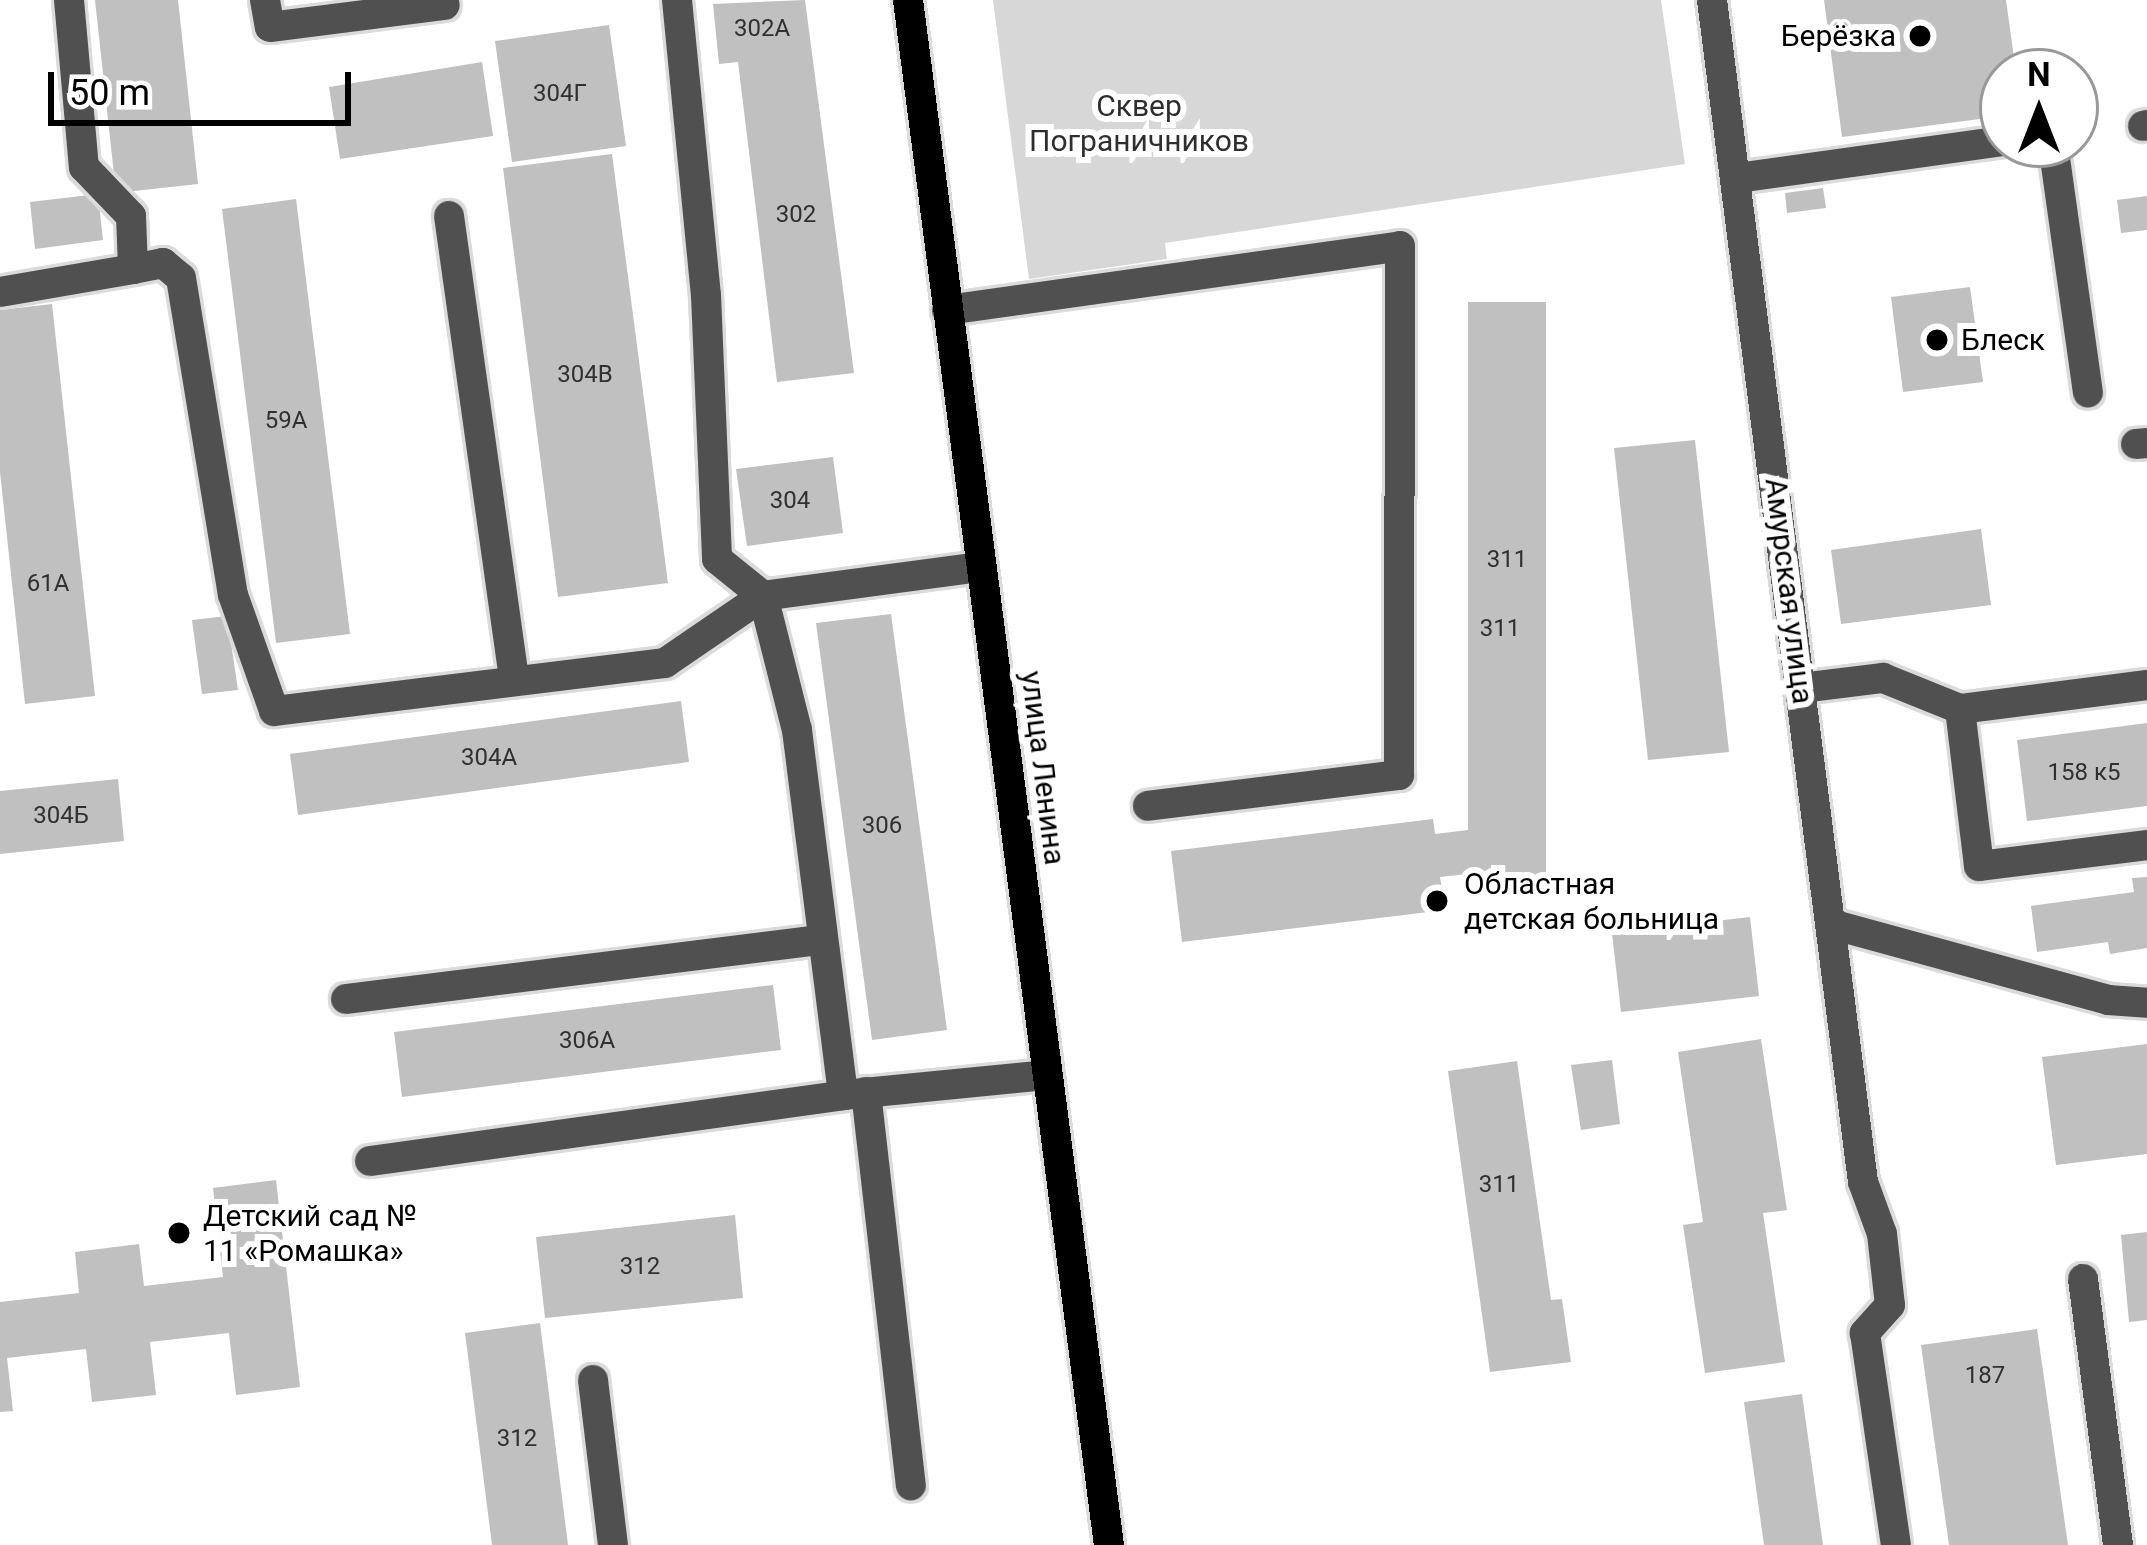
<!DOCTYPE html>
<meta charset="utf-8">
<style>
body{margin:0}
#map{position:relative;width:2147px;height:1545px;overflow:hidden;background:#fff;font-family:Roboto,sans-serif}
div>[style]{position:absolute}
.green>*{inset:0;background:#d7d7d7}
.building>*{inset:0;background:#c0c0c0}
.roads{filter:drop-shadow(3px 0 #dbdbdb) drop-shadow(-3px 0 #dbdbdb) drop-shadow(0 3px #dbdbdb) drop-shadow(0 -3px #dbdbdb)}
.minor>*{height:30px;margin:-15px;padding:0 15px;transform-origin:15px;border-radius:15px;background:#505050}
.major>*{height:30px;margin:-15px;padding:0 15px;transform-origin:15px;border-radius:15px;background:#000}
.dots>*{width:33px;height:33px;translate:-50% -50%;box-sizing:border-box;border:6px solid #fff;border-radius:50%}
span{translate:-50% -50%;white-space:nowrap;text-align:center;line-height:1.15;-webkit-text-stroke:12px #fff;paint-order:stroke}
.number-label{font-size:24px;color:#303030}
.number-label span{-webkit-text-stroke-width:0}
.poi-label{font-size:30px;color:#000}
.right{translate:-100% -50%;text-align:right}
.left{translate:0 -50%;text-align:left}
.park-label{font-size:30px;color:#2e2e2e}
.street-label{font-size:30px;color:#000}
.north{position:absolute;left:1979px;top:48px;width:120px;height:120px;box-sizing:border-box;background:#fff;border:3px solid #999;border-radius:50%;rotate:0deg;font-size:33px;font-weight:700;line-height:48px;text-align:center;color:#000}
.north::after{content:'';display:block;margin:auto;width:42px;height:54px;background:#000;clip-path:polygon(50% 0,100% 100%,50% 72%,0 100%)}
.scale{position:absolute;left:48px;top:72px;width:303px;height:54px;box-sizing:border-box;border:6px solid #000;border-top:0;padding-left:15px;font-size:36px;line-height:42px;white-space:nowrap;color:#000;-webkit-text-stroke:9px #fff;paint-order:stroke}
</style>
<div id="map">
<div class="green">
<i style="clip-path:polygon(993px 0,1661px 0,1685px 164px,1165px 243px,1167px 259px,1029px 279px)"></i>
</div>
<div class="building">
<i style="clip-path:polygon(95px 0,178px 0,198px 184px,116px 193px)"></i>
<i style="clip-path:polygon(805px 0,854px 373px,777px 382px,738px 62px,719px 64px,713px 4px)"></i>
<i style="clip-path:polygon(1824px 0,2006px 0,2016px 72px,2003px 72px,2003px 116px,1842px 137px)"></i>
<i style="clip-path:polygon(609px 25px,626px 146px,512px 162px,495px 41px)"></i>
<i style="clip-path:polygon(482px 62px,493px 136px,340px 159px,329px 87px)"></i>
<i style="clip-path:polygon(612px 154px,668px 583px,558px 597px,503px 168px)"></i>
<i style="clip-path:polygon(1823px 188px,1826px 208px,1787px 213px,1785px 193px)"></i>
<i style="clip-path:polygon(98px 194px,103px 240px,35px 249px,30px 202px)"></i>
<i style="clip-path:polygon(2147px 196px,2147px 230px,2121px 233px,2117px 200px)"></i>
<i style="clip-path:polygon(296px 199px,350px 634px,276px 643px,222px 209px)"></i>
<i style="clip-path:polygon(1970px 287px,1983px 382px,1903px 392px,1891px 297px)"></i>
<i style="clip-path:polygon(1468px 302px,1546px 302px,1546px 888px,1468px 888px,1468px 874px,1440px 877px,1445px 910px,1182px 942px,1171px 851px,1433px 819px,1435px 834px,1468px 830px)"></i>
<i style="clip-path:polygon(52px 304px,95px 696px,25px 704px,0 472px,0 310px)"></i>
<i style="clip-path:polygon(1695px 440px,1729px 752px,1648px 760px,1614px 448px)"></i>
<i style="clip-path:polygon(833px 457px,843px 533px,747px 546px,736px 469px)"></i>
<i style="clip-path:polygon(1981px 529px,1991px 605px,1841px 624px,1831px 550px)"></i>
<i style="clip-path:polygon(891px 614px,947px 1030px,872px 1040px,816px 623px)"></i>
<i style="clip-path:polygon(227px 616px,238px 690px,202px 694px,192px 620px)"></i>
<i style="clip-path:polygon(681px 701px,689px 762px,298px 815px,290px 754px)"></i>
<i style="clip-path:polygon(2147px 723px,2147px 806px,2027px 821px,2017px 740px)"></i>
<i style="clip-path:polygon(118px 779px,124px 841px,0 854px,0 791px)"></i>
<i style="clip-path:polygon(2147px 877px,2147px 948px,2110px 954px,2108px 942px,2037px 952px,2031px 906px,2134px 892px,2132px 878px)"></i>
<i style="clip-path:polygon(1750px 917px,1759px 996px,1621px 1012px,1612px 933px)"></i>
<i style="clip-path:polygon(773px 985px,781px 1050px,402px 1097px,394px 1032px)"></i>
<i style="clip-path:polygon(1761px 1039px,1787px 1210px,1763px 1213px,1785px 1362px,1705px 1373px,1683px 1225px,1703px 1222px,1678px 1052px)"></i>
<i style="clip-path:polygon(2147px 1044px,2147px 1154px,2056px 1165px,2042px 1057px)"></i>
<i style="clip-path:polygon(1612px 1060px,1620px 1124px,1581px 1130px,1571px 1065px)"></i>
<i style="clip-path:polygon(1517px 1061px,1551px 1300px,1562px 1299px,1571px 1362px,1490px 1372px,1448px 1071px)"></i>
<i style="clip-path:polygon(276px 1180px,300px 1387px,236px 1395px,229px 1333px,150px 1342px,156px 1395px,92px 1402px,86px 1349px,7px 1358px,13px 1411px,0 1412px,0 1302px,79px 1293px,75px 1252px,139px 1244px,144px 1286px,223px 1277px,213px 1188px)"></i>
<i style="clip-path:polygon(735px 1215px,743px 1298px,545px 1318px,536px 1237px)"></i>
<i style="clip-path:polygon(2147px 1232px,2147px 1320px,2129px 1322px,2121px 1235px)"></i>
<i style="clip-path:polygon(540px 1323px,568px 1545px,492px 1545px,465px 1333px)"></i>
<i style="clip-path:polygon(2037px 1329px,2068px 1545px,1949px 1545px,1921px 1345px)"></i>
<i style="clip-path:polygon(1802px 1394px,1823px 1545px,1764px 1545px,1744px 1402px)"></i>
</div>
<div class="roads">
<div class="minor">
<i style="left:69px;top:0;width:168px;rotate:84.9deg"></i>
<i style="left:84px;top:167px;width:68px;rotate:46.2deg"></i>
<i style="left:131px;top:216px;width:53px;rotate:87.8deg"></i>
<i style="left:133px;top:269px;width:31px;rotate:-11deg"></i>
<i style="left:163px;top:263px;width:23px;rotate:40deg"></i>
<i style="left:181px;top:278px;width:321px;rotate:80.7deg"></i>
<i style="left:233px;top:595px;width:123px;rotate:70.5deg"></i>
<i style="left:274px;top:711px;width:394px;rotate:-7deg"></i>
<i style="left:665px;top:663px;width:119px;rotate:-34.4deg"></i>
<i style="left:763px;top:596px;width:220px;rotate:-7.6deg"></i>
<i style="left:265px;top:0;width:27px;rotate:80deg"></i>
<i style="left:270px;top:27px;width:176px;rotate:-7.2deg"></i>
<i style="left:677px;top:0;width:296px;rotate:84.4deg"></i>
<i style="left:706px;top:295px;width:264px;rotate:87.6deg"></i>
<i style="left:717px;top:559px;width:59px;rotate:38.8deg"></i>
<i style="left:763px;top:596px;width:138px;rotate:75.8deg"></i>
<i style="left:797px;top:730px;width:368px;rotate:82.8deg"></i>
<i style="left:843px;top:1095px;width:204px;rotate:-5.6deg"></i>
<i style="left:1712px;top:0;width:1192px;rotate:82.72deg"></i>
<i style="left:1863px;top:1182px;width:55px;rotate:69.9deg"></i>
<i style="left:1882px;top:1234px;width:71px;rotate:83.6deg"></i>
<i style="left:1890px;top:1305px;width:38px;rotate:132deg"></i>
<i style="left:1865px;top:1333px;width:214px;rotate:81.7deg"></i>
<i style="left:2143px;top:126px;width:4px;rotate:-14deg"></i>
<i style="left:2053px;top:144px;width:251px;rotate:82deg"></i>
<i style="left:1737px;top:178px;width:269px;rotate:-7.9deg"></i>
<i style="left:449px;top:216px;width:465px;rotate:82deg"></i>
<i style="left:0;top:292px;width:135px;rotate:-9.8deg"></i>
<i style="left:947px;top:310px;width:457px;rotate:-8deg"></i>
<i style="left:1400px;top:246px;width:529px;rotate:90.11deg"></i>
<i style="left:1399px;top:775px;width:253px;rotate:173deg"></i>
<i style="left:2136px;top:444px;width:11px;rotate:-5deg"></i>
<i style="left:2147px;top:685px;width:189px;rotate:172.7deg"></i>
<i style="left:1960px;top:709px;width:158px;rotate:83.1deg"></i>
<i style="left:1979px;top:866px;width:169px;rotate:-7.1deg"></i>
<i style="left:1801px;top:688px;width:83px;rotate:-7deg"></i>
<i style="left:1883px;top:678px;width:83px;rotate:21.9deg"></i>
<i style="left:1831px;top:924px;width:287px;rotate:15.3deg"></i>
<i style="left:2108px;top:1000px;width:39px;rotate:4deg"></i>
<i style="left:346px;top:999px;width:479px;rotate:-7.1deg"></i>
<i style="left:866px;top:1092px;width:396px;rotate:83.5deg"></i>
<i style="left:370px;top:1161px;width:478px;rotate:-7.9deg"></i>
<i style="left:2083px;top:1279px;width:268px;rotate:82.5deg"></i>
<i style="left:593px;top:1380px;width:166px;rotate:83.1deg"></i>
</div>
<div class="major">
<i style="left:908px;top:0;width:1558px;rotate:82.59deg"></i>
</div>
</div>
<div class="dots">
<i style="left:1920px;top:36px;background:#000"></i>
<i style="left:1937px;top:340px;background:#000"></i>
<i style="left:1437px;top:901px;background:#000"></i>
<i style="left:179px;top:1233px;background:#000"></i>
</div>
<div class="number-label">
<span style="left:762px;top:29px">302А</span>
<span style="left:560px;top:94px">304Г</span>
<span style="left:796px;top:215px">302</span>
<span style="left:585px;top:375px">304В</span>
<span style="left:286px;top:421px">59А</span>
<span style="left:790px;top:501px">304</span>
<span style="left:1507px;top:560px">311</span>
<span style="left:48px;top:584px">61А</span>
<span style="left:1500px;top:629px">311</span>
<span style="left:489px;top:758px">304А</span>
<span style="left:2084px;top:773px">158 к5</span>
<span style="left:61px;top:816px">304Б</span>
<span style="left:882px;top:826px">306</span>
<span style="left:587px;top:1041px">306А</span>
<span style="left:1499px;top:1185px">311</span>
<span style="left:640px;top:1267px">312</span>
<span style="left:1985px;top:1376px">187</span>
<span style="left:517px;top:1439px">312</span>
</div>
<div class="poi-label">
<span class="right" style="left:1896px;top:36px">Берёзка</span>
<span class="left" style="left:1961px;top:340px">Блеск</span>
<span class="left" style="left:1464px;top:901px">Областная<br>детская больница</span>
<span class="left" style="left:203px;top:1233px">Детский сад №<br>11 «Ромашка»</span>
</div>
<div class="park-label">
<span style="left:1139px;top:123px">Сквер<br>Пограничников</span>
</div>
<div class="street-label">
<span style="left:1789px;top:591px;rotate:83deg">Амурская улица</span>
<span style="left:1043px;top:768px;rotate:83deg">улица Ленина</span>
</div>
<div class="north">N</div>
<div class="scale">50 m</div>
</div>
